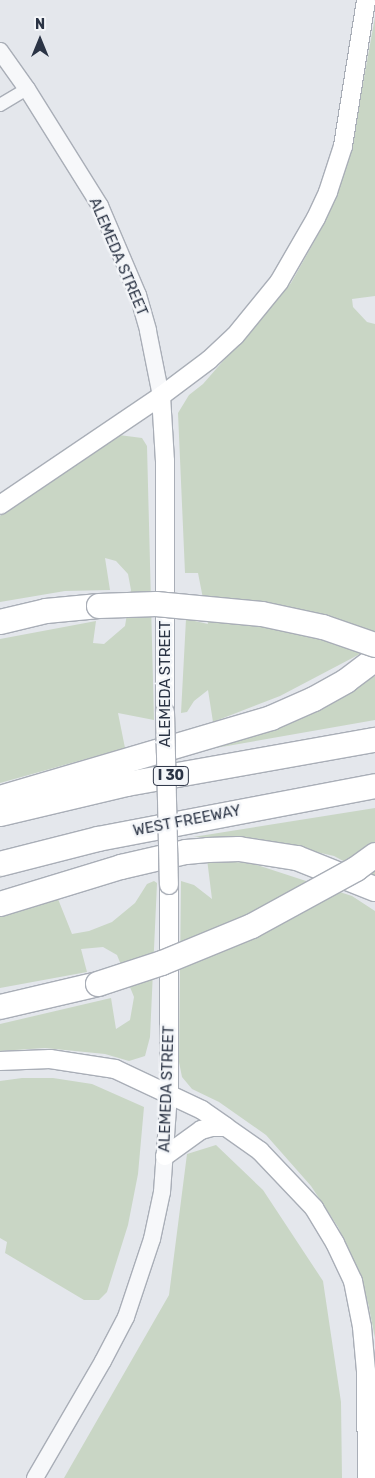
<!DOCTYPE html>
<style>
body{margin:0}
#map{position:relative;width:375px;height:1478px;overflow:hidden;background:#e4e7ec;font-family:Rubik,sans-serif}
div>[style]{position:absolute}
.green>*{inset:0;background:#c9d6c5}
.roads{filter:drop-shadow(1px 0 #a9aeb7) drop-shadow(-1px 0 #a9aeb7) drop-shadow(0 1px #a9aeb7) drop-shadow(0 -1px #a9aeb7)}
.minor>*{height:12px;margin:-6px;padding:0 6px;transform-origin:6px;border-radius:6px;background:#f7f8fa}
.tertiary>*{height:16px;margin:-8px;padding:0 8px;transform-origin:8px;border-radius:8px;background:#f7f8fa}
.secondary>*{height:18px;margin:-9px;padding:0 9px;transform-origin:9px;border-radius:9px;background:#fff}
.motorway>*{height:24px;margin:-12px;padding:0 12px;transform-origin:12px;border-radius:12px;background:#fff}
.bridges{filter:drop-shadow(1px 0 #a9aeb7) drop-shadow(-1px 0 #a9aeb7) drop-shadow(0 1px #a9aeb7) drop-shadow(0 -1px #a9aeb7)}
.secondary-bridge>*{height:18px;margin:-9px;padding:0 9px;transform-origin:9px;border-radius:9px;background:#fff}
.motorway-bridge>*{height:24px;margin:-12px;padding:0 12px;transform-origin:12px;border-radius:12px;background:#fff}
span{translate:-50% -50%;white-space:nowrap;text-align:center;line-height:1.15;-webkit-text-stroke:5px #f4f6f9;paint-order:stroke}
.shield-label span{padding:1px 4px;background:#f4f6f9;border:1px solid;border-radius:4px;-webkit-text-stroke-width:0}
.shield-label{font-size:14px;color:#2b3445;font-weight:700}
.street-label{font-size:15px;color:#2b3445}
.north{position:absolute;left:15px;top:15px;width:50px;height:50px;-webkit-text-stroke:4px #f4f6f9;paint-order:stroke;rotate:0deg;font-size:14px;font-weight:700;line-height:20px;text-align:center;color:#2b3445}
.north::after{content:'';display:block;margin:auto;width:18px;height:22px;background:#2b3445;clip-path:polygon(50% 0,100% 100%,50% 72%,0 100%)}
</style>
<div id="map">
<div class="green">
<i style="clip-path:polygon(375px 17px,375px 296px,352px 299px,353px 307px,367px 322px,375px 324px,375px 641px,358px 655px,280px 696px,213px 722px,208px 690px,194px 701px,187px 712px,181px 713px,186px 619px,208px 624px,198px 573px,185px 573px,178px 413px,189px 395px,203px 384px,291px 283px,324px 224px,351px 149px)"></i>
<i style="clip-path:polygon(119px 435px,142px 438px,147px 446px,154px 720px,118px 713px,125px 748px,0 783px,0 639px,96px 621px,93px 643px,104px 644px,125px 626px,131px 590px,128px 574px,116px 561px,105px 558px,110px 590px,65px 591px,0 602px,0 516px)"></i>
<i style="clip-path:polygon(375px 676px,375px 720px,204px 750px,310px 713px)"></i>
<i style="clip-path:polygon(375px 808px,375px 878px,334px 856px,255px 838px,193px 837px)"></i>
<i style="clip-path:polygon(207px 859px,254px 864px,352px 896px,375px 911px,375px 1338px,368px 1303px,354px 1261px,338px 1227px,311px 1186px,266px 1135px,219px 1102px,192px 1089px,182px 1077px,179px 1062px,181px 881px,194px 885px,212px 899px)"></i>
<i style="clip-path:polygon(154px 881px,157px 883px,150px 1037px,145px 1056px,129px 1061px,105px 1054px,45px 1048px,0 1051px,0 1024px,111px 998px,116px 1029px,130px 1020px,134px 997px,117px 955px,103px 947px,81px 949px,87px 972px,0 988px,0 914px,58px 899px,72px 934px,89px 931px,112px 922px,135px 903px,147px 884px)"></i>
<i style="clip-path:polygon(22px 1078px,53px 1078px,92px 1084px,144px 1107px,138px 1174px,128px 1225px,107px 1292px,99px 1300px,84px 1300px,5px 1253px,7px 1242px,0 1238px,0 1081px)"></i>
<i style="clip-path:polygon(216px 1145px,263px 1190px,323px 1281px,341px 1402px,342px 1478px,64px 1478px,169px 1295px,187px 1154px)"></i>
</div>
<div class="roads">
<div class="minor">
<i style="left:0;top:105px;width:31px;rotate:-31deg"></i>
</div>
<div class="tertiary">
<i style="left:0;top:51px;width:47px;rotate:54.6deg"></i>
<i style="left:27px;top:89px;width:138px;rotate:58deg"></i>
<i style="left:100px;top:206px;width:97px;rotate:66.9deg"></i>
<i style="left:138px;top:295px;width:37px;rotate:74deg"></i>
<i style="left:148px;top:331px;width:66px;rotate:78.7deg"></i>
<i style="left:35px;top:1478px;width:135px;rotate:-59.8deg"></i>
<i style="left:103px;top:1361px;width:50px;rotate:-62.4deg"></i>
<i style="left:126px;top:1317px;width:82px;rotate:-71.6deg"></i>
<i style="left:152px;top:1239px;width:48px;rotate:-78deg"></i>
<i style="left:162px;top:1192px;width:97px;rotate:-85.9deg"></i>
</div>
<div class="secondary">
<i style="left:161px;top:396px;width:65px;rotate:86.5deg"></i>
<i style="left:165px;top:461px;width:251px;rotate:90deg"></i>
<i style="left:0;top:505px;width:194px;rotate:-34.1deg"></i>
<i style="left:161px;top:396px;width:60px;rotate:-36.9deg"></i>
<i style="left:209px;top:360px;width:35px;rotate:-43deg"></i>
<i style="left:235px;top:336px;width:70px;rotate:-50.8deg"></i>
<i style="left:279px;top:282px;width:74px;rotate:-60deg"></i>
<i style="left:316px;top:218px;width:29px;rotate:-65deg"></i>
<i style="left:328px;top:192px;width:48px;rotate:-71.9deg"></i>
<i style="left:343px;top:146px;width:148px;rotate:-81deg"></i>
<i style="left:169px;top:885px;width:210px;rotate:90deg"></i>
<i style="left:0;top:1061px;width:50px;rotate:-2.3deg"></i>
<i style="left:50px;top:1059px;width:66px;rotate:8.7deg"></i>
<i style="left:115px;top:1069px;width:96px;rotate:25.2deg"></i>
<i style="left:202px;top:1110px;width:29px;rotate:35deg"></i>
<i style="left:226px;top:1127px;width:42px;rotate:35.2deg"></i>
<i style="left:260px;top:1151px;width:79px;rotate:46.5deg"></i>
<i style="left:314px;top:1208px;width:41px;rotate:59deg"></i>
<i style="left:335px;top:1243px;width:42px;rotate:64.7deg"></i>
<i style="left:353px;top:1281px;width:47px;rotate:78.9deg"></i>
<i style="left:362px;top:1327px;width:44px;rotate:84.8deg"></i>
<i style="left:366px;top:1371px;width:107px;rotate:89.5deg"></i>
<i style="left:165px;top:1156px;width:44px;rotate:-35.8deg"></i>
<i style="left:201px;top:1130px;width:11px;rotate:-15deg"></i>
<i style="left:212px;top:1127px;width:14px"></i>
</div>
<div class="motorway">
<i style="left:0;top:622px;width:47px;rotate:-13.4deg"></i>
<i style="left:46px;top:611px;width:53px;rotate:-5.4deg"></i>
<i style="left:0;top:798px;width:283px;rotate:-16.4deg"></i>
<i style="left:271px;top:718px;width:47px;rotate:-23.8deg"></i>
<i style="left:314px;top:699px;width:37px;rotate:-29deg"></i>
<i style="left:346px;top:681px;width:36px;rotate:-37deg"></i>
<i style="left:0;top:814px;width:130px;rotate:-13.3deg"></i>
<i style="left:127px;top:784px;width:252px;rotate:-10.1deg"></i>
<i style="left:0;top:864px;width:101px;rotate:-14.3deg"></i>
<i style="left:98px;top:839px;width:282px;rotate:-10.8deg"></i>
<i style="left:0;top:904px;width:127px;rotate:-17deg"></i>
<i style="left:121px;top:867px;width:67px;rotate:-13deg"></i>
<i style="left:186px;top:852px;width:22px;rotate:-5deg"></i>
<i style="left:208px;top:850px;width:31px;rotate:-2deg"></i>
<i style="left:239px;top:849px;width:59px;rotate:8.8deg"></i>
<i style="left:297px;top:858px;width:84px;rotate:21.7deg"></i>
<i style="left:0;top:1007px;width:101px;rotate:-13.2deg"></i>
</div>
</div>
<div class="bridges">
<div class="secondary-bridge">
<i style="left:165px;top:712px;width:173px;rotate:88.7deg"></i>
</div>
<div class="motorway-bridge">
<i style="left:99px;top:606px;width:57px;rotate:-2deg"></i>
<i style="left:156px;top:604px;width:106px;rotate:5.4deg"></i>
<i style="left:262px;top:614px;width:62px;rotate:12deg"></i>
<i style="left:323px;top:627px;width:55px;rotate:19.1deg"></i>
<i style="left:98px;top:984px;width:67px;rotate:-18.2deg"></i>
<i style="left:162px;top:963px;width:97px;rotate:-22.3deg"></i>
<i style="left:252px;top:926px;width:119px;rotate:-28.7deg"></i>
<i style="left:356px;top:869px;width:24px;rotate:-36deg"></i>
</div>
</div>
<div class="shield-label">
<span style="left:171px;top:776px">I 30</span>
</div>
<div class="street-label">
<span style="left:118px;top:257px;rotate:67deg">ALEMEDA STREET</span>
<span style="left:166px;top:684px;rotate:-90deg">ALEMEDA STREET</span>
<span style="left:187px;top:821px;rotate:-11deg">WEST FREEWAY</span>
<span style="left:167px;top:1089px;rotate:-88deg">ALEMEDA STREET</span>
</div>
<div class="north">N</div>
</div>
